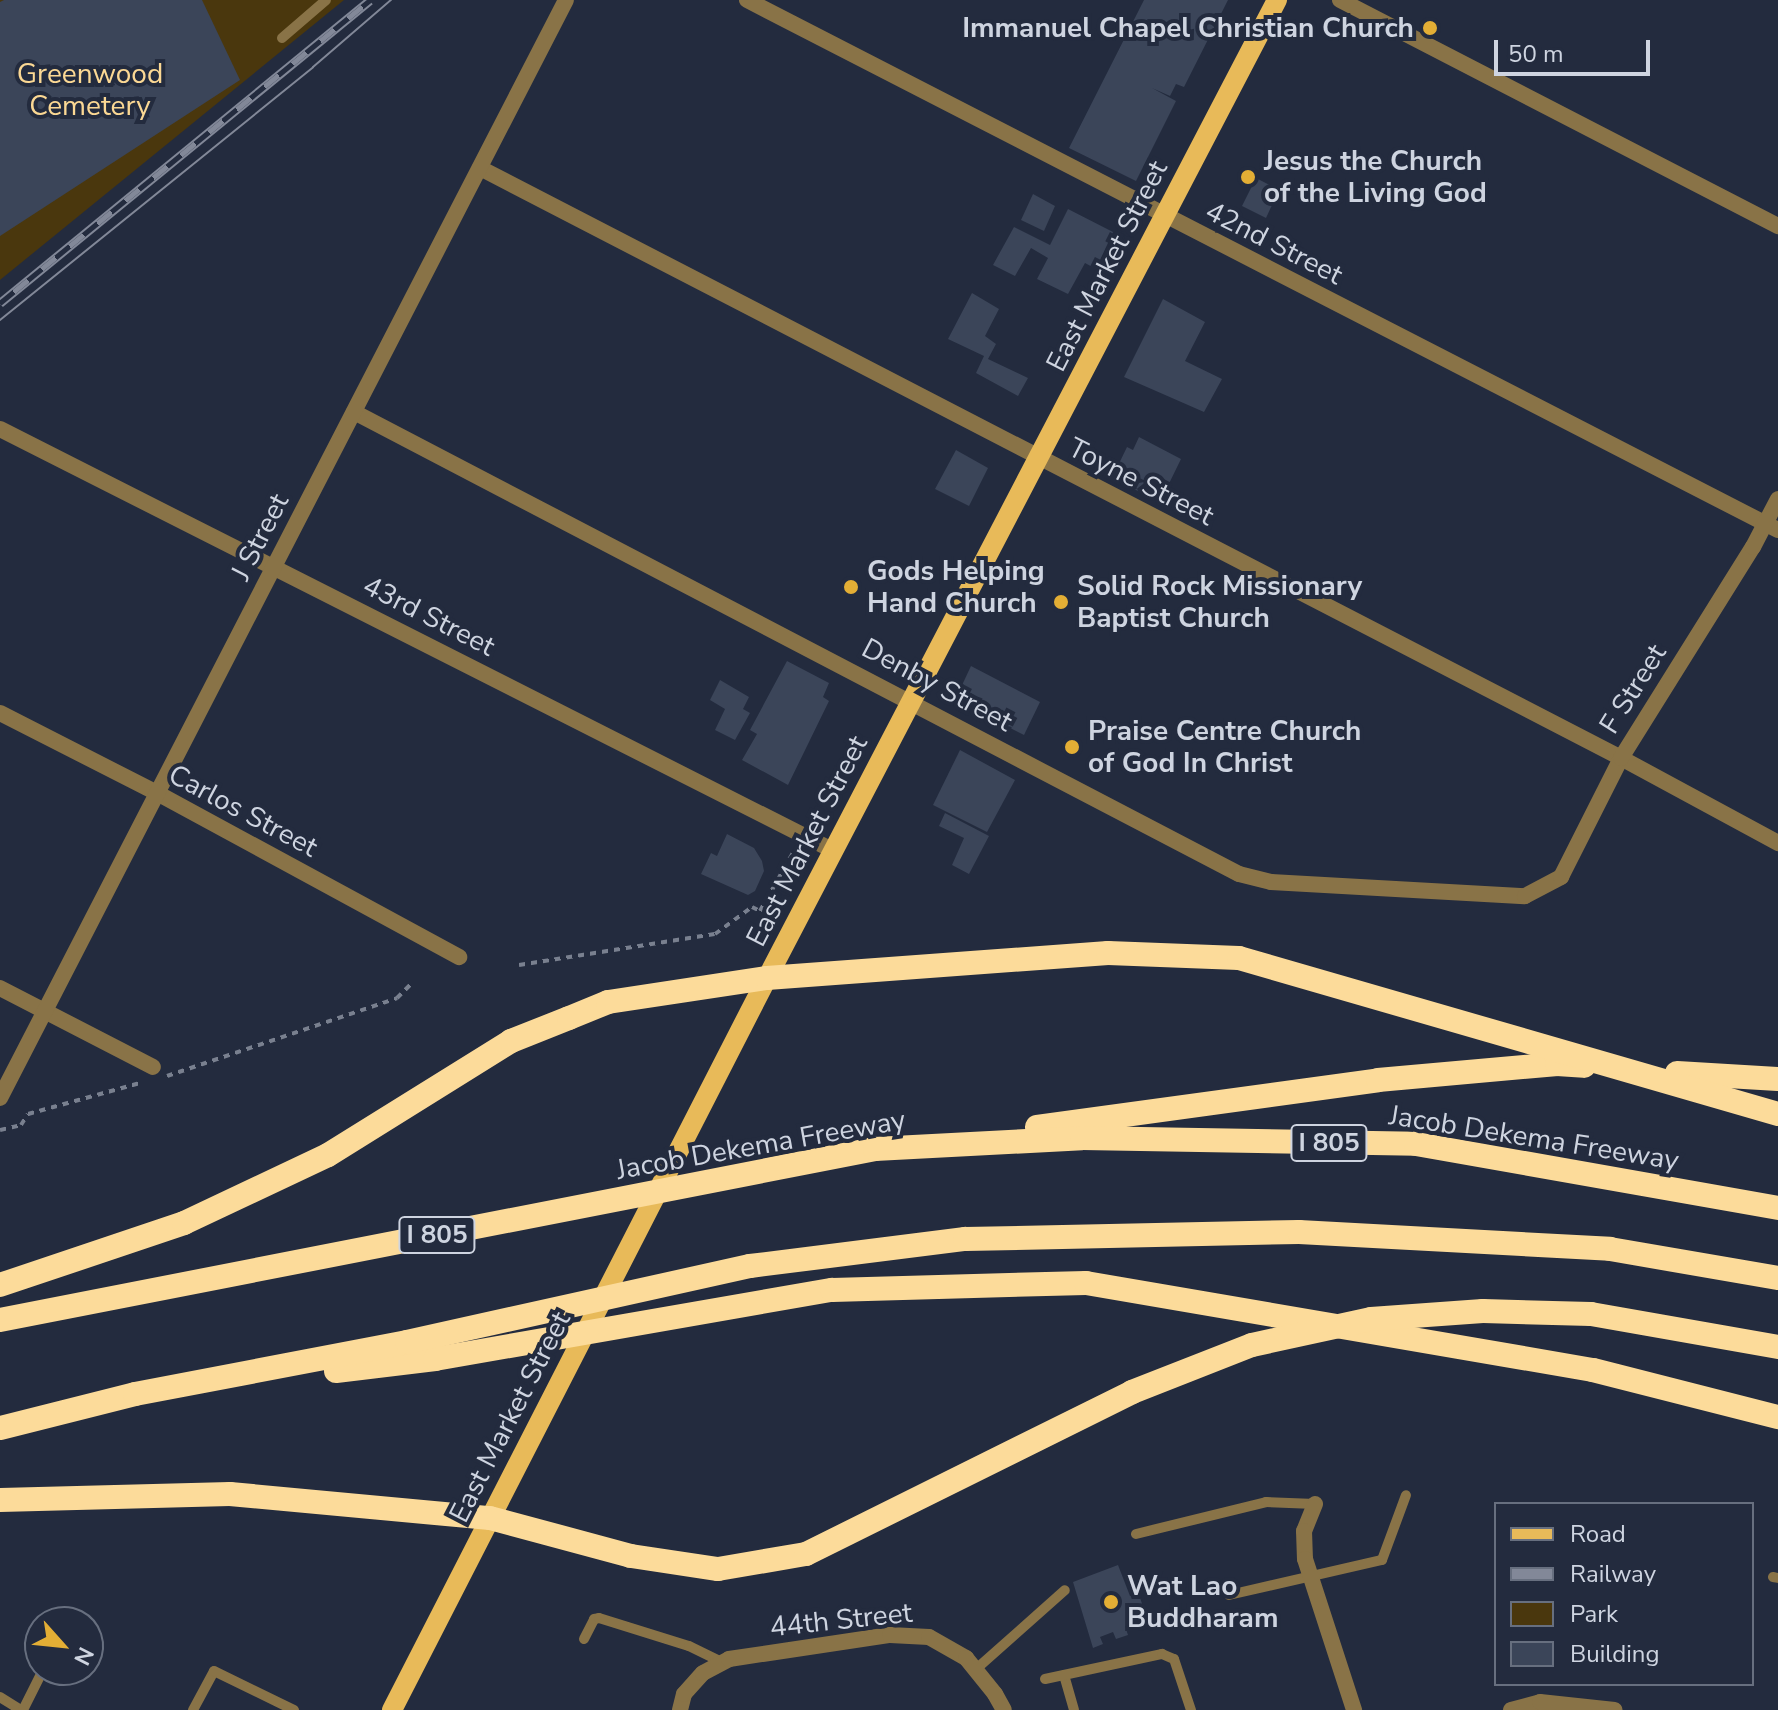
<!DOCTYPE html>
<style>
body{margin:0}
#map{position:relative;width:1778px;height:1710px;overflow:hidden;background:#232b3e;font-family:"Nunito Sans",sans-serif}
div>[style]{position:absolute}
.green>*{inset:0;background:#4a370d}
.building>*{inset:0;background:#3b4559}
.path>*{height:4px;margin-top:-2px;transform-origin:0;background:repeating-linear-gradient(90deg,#79808f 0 6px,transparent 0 12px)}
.lane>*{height:10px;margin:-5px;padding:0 5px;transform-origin:5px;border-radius:5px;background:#897347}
.street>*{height:16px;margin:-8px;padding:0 8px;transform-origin:8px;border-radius:8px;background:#897347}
.primary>*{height:20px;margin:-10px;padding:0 10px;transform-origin:10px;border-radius:10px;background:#e8ba59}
.highway>*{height:24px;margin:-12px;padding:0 12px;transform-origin:12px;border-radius:12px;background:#fcdb9a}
.tram>*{height:2px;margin:-1px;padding:0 1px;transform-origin:1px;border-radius:1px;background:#828898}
.rail>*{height:9px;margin-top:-4.5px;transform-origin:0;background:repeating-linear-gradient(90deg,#232b3e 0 18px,#828898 0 36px);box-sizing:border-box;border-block:2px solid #828898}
.dots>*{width:22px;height:22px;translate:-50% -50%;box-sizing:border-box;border:4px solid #232b3e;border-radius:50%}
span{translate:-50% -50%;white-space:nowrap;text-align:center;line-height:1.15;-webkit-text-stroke:8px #232b3e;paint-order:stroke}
.shield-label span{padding:2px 6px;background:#232b3e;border:2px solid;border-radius:6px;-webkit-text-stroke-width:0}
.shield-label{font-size:26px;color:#ced4e0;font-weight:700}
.poi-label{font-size:28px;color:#ced4e0;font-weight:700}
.right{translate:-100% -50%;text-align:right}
.left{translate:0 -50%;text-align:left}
.park-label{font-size:28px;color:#fbd894}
.street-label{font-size:28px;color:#ced4e0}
.legend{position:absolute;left:1494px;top:1502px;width:260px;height:184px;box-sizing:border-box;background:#232b3e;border:2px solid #676f7f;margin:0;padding:10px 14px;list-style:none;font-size:24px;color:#ced4e0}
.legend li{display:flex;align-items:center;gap:16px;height:40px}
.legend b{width:40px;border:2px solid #676f7f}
.north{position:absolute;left:24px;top:1606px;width:80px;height:80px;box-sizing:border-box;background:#232b3e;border:2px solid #676f7f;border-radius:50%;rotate:117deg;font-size:22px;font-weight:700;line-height:32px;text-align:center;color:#ced4e0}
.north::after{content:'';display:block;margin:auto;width:28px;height:36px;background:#e3ae35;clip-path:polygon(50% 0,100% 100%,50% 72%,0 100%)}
.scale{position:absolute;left:1494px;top:40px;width:156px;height:36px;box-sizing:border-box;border:4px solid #ced4e0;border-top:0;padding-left:10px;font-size:24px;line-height:28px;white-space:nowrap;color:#ced4e0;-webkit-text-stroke:6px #232b3e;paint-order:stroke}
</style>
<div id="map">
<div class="green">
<i style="clip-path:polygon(0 0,344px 0,0 280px)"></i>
</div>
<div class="building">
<i style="clip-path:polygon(4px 0,202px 0,240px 80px,0 236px,0 2px)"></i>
<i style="clip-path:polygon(1144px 0,1228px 0,1184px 87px,1176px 84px,1170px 96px,1152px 88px,1176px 101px,1136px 181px,1069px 148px)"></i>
<i style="clip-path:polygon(1256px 178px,1279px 190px,1266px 218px,1242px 206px)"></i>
<i style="clip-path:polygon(1033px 194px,1055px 206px,1044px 231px,1021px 220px)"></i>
<i style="clip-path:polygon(1068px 209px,1113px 232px,1096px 269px,1085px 263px,1068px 294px,1037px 279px,1048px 258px,1031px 248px,1015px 276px,993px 265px,1014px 227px,1050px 245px)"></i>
<i style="clip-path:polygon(972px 293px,999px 309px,985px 336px,996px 344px,988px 359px,1028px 378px,1018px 396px,976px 373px,984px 356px,948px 339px)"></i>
<i style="clip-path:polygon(1163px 299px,1205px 322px,1185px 361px,1222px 379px,1204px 412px,1124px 377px)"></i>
<i style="clip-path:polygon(1139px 437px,1181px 459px,1160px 502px,1112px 478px,1127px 447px,1133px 450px)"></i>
<i style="clip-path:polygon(956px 450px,988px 468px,969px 506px,935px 489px)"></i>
<i style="clip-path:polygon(787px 661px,829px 683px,823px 697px,829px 701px,788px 785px,742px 760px,757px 734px,750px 730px)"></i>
<i style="clip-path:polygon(971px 666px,1040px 702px,1024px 735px,955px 700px)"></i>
<i style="clip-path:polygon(720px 680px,749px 697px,743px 709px,750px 713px,735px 740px,715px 730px,725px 709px,710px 700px)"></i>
<i style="clip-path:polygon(960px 750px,1015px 780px,987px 832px,933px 805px)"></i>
<i style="clip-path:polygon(945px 813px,989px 836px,969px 874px,952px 865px,964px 838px,939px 826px)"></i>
<i style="clip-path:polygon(727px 834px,754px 848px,762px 861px,764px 871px,755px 891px,748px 895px,701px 874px,711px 853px,717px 856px)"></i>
<i style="clip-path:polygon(1118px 1565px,1130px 1596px,1138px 1592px,1147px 1618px,1125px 1626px,1128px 1635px,1116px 1639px,1113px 1632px,1100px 1637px,1103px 1644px,1093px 1648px,1073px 1582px)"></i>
</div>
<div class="path">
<i style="left:519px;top:965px;width:198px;rotate:-9deg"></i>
<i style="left:715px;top:934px;width:46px;rotate:-36.1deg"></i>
<i style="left:752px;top:907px;width:9px;rotate:27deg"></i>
<i style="left:760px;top:911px;width:69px;rotate:-60.5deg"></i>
<i style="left:167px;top:1076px;width:243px;rotate:-18.7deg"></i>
<i style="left:397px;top:998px;width:23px;rotate:-45deg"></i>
<i style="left:0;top:1130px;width:22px;rotate:-13deg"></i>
<i style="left:21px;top:1125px;width:13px;rotate:-58deg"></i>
<i style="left:28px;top:1114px;width:119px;rotate:-15.5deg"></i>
</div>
<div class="lane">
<i style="left:282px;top:38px;width:58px;rotate:-40.8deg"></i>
<i style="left:1136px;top:1534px;width:134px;rotate:-13.8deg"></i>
<i style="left:1266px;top:1502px;width:49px;rotate:2.3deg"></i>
<i style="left:1773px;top:1577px;width:5px;rotate:11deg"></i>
<i style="left:1229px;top:1595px;width:157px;rotate:-12.9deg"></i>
<i style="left:1382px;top:1560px;width:69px;rotate:-69.7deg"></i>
<i style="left:584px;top:1639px;width:22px;rotate:-63deg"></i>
<i style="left:594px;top:1619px;width:5px;rotate:-11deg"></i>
<i style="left:599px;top:1618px;width:94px;rotate:17.3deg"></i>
<i style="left:689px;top:1646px;width:37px;rotate:26deg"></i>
<i style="left:975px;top:1670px;width:120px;rotate:-41.6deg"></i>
<i style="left:1064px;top:1675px;width:36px;rotate:74deg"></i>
<i style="left:1045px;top:1679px;width:120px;rotate:-12.1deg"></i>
<i style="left:1162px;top:1654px;width:13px;rotate:23deg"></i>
<i style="left:1174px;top:1659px;width:54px;rotate:71.6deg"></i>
<i style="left:0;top:1697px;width:25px;rotate:32deg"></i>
<i style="left:23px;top:1710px;width:45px;rotate:-63.4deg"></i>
<i style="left:193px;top:1710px;width:44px;rotate:-61.7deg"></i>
<i style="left:214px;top:1671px;width:89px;rotate:26deg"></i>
</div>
<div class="street">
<i style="left:747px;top:0;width:1159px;rotate:27.21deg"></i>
<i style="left:1340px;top:0;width:493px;rotate:27.3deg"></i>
<i style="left:480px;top:168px;width:1285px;rotate:27.34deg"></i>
<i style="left:1621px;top:758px;width:179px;rotate:28.4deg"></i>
<i style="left:354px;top:412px;width:998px;rotate:27.57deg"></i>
<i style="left:1239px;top:874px;width:33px;rotate:14deg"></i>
<i style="left:1271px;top:882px;width:254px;rotate:3.2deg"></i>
<i style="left:1525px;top:896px;width:41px;rotate:-27.8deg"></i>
<i style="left:1561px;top:877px;width:133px;rotate:-63.2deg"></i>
<i style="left:1621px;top:758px;width:249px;rotate:-58deg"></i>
<i style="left:1753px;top:547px;width:54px;rotate:-62.5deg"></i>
<i style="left:0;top:429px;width:935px;rotate:26.84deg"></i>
<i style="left:0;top:713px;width:176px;rotate:27deg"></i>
<i style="left:157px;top:793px;width:344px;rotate:28.5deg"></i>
<i style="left:0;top:988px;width:172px;rotate:27.3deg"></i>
<i style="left:0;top:1098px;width:1235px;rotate:-62.73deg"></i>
<i style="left:1315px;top:1504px;width:29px;rotate:112deg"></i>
<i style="left:1304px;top:1531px;width:28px;rotate:88deg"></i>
<i style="left:1305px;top:1559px;width:159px;rotate:72deg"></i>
<i style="left:680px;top:1710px;width:16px;rotate:-76deg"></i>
<i style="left:684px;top:1694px;width:28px;rotate:-48deg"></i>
<i style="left:703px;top:1673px;width:30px;rotate:-28deg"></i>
<i style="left:729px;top:1659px;width:163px;rotate:-8.5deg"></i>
<i style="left:890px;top:1635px;width:39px;rotate:3deg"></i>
<i style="left:929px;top:1637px;width:43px;rotate:29.6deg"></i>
<i style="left:966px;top:1658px;width:46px;rotate:51.1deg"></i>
<i style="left:995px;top:1694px;width:18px;rotate:61deg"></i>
<i style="left:1511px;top:1710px;width:30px;rotate:-15deg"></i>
<i style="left:1540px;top:1702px;width:75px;rotate:6.1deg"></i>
</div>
<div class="primary">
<i style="left:392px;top:1710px;width:822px;rotate:-62.87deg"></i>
<i style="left:767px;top:978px;width:1103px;rotate:-62.46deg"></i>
</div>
<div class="highway">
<i style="left:1677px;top:1073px;width:101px;rotate:3.4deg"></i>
<i style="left:1037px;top:1127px;width:344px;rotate:-7.8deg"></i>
<i style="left:1378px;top:1080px;width:180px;rotate:-5.1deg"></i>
<i style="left:1557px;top:1064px;width:27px;rotate:4deg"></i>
<i style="left:0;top:1285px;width:194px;rotate:-18.6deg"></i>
<i style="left:184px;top:1223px;width:159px;rotate:-25.3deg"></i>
<i style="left:328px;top:1155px;width:216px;rotate:-31.9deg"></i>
<i style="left:511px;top:1041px;width:62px;rotate:-21.6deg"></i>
<i style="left:569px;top:1018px;width:42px;rotate:-22.3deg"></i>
<i style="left:608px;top:1002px;width:161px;rotate:-8.6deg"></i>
<i style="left:767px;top:978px;width:342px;rotate:-4.2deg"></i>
<i style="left:1108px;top:953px;width:131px;rotate:2.2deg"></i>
<i style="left:1239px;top:958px;width:561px;rotate:16.14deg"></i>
<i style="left:0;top:1320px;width:892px;rotate:-11.06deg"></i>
<i style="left:875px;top:1149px;width:207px;rotate:-3deg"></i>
<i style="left:1082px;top:1138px;width:334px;rotate:1deg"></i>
<i style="left:1416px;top:1144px;width:368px;rotate:10deg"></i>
<i style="left:336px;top:1371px;width:100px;rotate:-6.9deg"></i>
<i style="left:435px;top:1359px;width:403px;rotate:-9.9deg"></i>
<i style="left:832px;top:1290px;width:254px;rotate:-1.6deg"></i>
<i style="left:1086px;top:1283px;width:514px;rotate:9.74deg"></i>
<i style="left:1593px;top:1370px;width:191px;rotate:14.3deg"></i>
<i style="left:0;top:1428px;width:139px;rotate:-14.1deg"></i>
<i style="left:135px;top:1394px;width:277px;rotate:-10.8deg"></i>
<i style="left:407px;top:1342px;width:351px;rotate:-12.5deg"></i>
<i style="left:750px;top:1266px;width:217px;rotate:-7.2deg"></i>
<i style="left:965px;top:1239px;width:334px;rotate:-1.2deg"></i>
<i style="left:1299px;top:1232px;width:311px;rotate:3.1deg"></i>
<i style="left:1610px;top:1249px;width:170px;rotate:9.8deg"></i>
<i style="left:0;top:1500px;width:230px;rotate:-1.5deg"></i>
<i style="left:230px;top:1494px;width:261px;rotate:5.3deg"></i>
<i style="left:490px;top:1518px;width:146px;rotate:15.1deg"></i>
<i style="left:631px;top:1556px;width:88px;rotate:8.5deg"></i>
<i style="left:718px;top:1569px;width:89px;rotate:-9.7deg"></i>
<i style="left:806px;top:1554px;width:364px;rotate:-26.4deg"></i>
<i style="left:1132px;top:1392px;width:129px;rotate:-21.4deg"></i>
<i style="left:1252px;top:1345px;width:122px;rotate:-12.3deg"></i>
<i style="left:1371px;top:1319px;width:112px;rotate:-4.1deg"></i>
<i style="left:1483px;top:1311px;width:108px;rotate:1.6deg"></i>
<i style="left:1591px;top:1314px;width:190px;rotate:10deg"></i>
</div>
<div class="tram">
<i style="left:0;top:320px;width:402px;rotate:-38.9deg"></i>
<i style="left:313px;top:67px;width:103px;rotate:-40.7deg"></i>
</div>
<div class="rail">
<i style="left:0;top:303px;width:478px;rotate:-39.3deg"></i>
</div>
<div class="dots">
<i style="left:1430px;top:28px;background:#e3ae35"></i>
<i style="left:1248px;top:177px;background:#e3ae35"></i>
<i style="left:851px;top:587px;background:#e3ae35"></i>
<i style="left:1061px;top:602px;background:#e3ae35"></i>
<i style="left:1072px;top:747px;background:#e3ae35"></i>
<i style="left:1111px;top:1602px;background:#e3ae35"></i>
</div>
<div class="shield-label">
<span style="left:1329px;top:1143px">I 805</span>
<span style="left:437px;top:1235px">I 805</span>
</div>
<div class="poi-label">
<span class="right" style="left:1414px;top:28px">Immanuel Chapel Christian Church</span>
<span class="left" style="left:1264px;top:177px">Jesus the Church<br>of the Living God</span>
<span class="left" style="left:867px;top:587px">Gods Helping<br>Hand Church</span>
<span class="left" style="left:1077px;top:602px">Solid Rock Missionary<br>Baptist Church</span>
<span class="left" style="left:1088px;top:747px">Praise Centre Church<br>of God In Christ</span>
<span class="left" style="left:1127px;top:1602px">Wat Lao<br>Buddharam</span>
</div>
<div class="park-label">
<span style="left:90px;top:90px">Greenwood<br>Cemetery</span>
</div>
<div class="street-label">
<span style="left:1274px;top:243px;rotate:27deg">42nd Street</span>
<span style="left:1107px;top:266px;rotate:-63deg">East Market Street</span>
<span style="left:1141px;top:482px;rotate:27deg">Toyne Street</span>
<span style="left:260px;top:537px;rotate:-63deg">J Street</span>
<span style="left:429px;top:616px;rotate:27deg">43rd Street</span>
<span style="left:937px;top:685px;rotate:28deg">Denby Street</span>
<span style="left:1633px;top:689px;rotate:-58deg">F Street</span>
<span style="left:243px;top:811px;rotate:28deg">Carlos Street</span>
<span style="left:807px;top:841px;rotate:-63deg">East Market Street</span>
<span style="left:1534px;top:1138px;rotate:9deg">Jacob Dekema Freeway</span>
<span style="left:761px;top:1145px;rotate:-10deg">Jacob Dekema Freeway</span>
<span style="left:510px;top:1417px;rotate:-63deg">East Market Street</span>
<span style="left:841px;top:1620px;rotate:-6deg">44th Street</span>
</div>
<ul class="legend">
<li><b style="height:10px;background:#e8ba59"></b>Road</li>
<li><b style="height:10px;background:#828898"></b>Railway</li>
<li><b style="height:22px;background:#4a370d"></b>Park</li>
<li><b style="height:22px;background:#3b4559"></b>Building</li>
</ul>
<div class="north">N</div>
<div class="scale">50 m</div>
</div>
